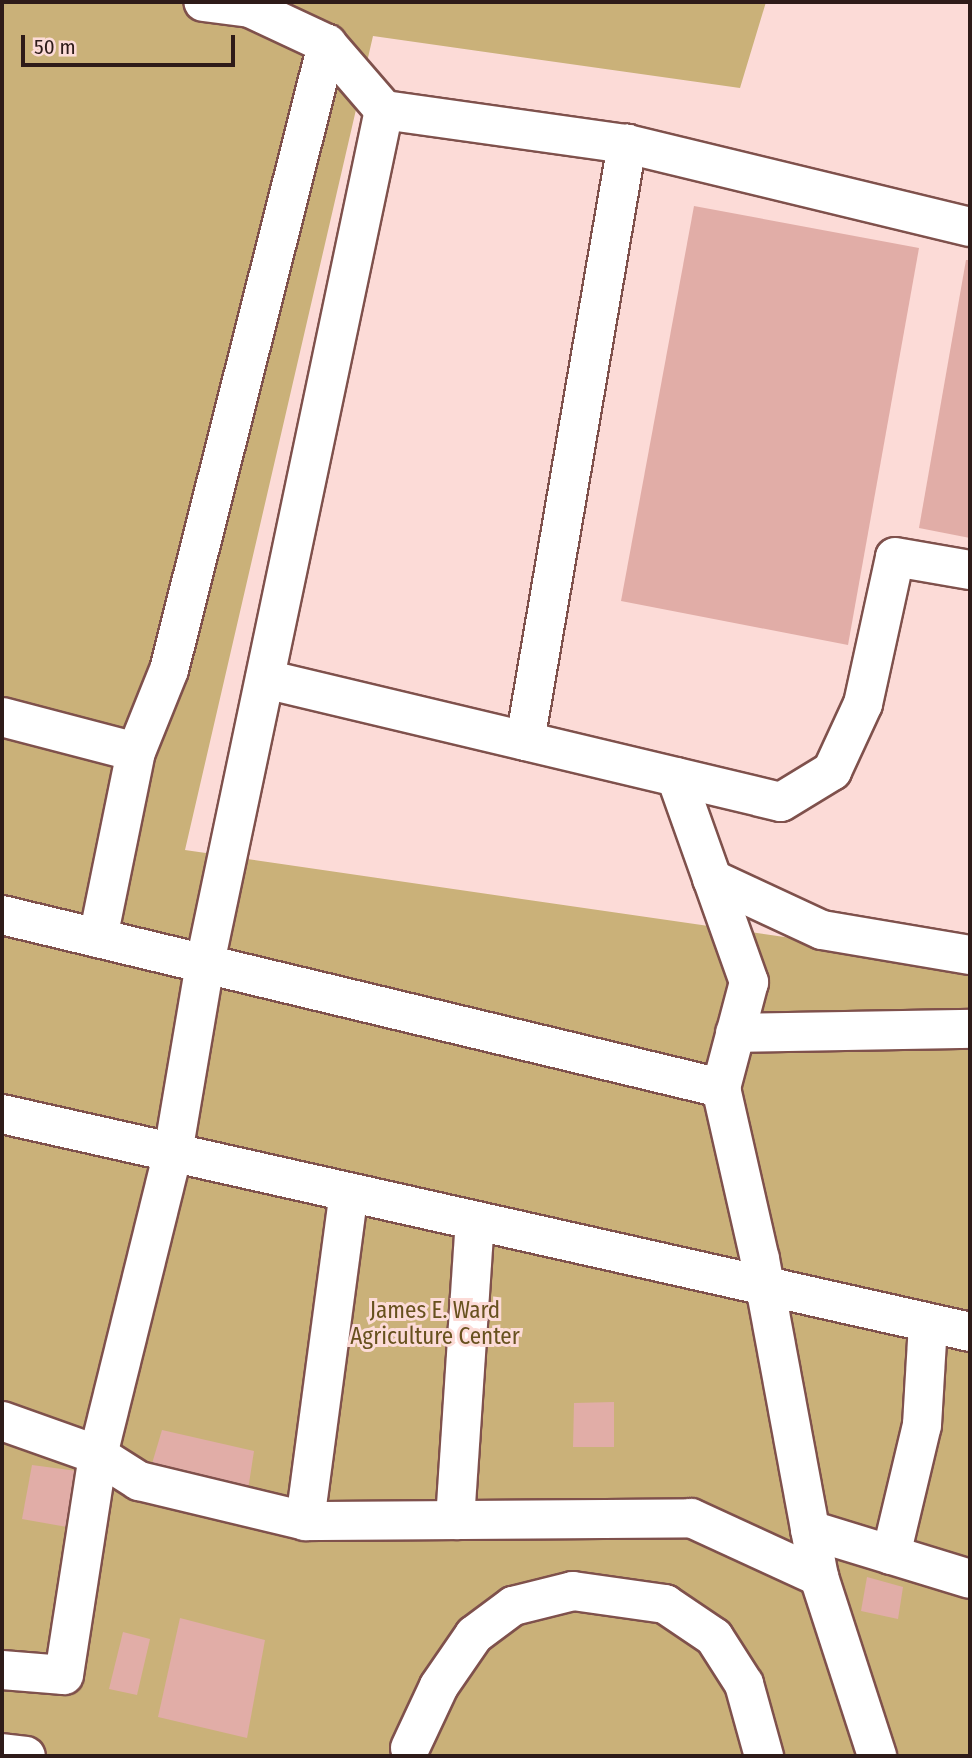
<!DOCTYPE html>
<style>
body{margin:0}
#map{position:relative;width:972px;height:1758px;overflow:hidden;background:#fcdbd7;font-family:"Fira Sans Condensed",sans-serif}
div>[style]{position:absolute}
.green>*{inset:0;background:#cab179}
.building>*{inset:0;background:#e1ada7}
.roads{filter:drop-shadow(2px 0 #7f514c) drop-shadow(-2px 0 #7f514c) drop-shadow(0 2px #7f514c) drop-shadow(0 -2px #7f514c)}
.minor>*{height:38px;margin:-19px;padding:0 19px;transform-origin:19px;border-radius:19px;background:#fff}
span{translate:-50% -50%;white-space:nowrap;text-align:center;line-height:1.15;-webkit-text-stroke:6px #fcdbd7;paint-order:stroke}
.park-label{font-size:23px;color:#67511e}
.frame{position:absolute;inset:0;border:4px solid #2e1b19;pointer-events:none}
.scale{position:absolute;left:21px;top:35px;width:214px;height:32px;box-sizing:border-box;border:4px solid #2e1b19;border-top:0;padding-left:9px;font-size:21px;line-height:24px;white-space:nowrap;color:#2e1b19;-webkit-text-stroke:5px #fcdbd7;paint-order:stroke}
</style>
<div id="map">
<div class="green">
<i style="clip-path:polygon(2px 2px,766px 2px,740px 88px,373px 36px,185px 850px,970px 964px,970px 1756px,2px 1756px)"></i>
</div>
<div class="building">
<i style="clip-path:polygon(694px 206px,919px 248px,848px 645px,621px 601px)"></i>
<i style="clip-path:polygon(966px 260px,970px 260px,970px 538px,919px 528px)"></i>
<i style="clip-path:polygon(614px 1402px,614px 1447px,573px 1447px,574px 1403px)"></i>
<i style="clip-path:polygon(162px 1430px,254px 1451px,248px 1490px,151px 1467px)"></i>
<i style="clip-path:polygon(32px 1465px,77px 1471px,67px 1527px,22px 1519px)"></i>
<i style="clip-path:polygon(867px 1577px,903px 1587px,898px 1619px,861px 1611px)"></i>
<i style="clip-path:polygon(180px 1618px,265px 1640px,247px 1738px,158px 1717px)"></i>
<i style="clip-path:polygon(123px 1632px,150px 1639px,137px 1695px,109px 1689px)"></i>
</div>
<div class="roads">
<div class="minor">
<i style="left:384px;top:110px;width:245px;rotate:8deg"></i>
<i style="left:627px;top:144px;width:353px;rotate:13.6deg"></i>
<i style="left:265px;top:679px;width:530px;rotate:13.41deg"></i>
<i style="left:781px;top:802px;width:60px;rotate:-31.3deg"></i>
<i style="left:832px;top:771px;width:74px;rotate:-65.2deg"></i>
<i style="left:863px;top:704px;width:150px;rotate:-77.7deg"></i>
<i style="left:895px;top:557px;width:76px;rotate:9.8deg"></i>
<i style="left:2px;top:717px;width:138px;rotate:14.6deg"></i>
<i style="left:136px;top:752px;width:88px;rotate:-68.1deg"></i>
<i style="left:169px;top:670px;width:646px;rotate:-75.83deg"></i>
<i style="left:525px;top:741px;width:606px;rotate:-80.3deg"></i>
<i style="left:676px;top:777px;width:218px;rotate:70.4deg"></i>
<i style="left:749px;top:982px;width:110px;rotate:104.8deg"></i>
<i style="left:721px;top:1088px;width:175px;rotate:77.2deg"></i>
<i style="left:760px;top:1259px;width:323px;rotate:79.5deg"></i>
<i style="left:712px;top:879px;width:121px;rotate:24.9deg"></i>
<i style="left:822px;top:930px;width:150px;rotate:9.6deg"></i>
<i style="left:2px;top:915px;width:740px;rotate:13.53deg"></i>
<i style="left:98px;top:938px;width:190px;rotate:-78.5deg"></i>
<i style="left:735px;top:1033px;width:235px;rotate:-1deg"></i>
<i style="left:2px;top:1114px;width:992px;rotate:12.69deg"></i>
<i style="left:2px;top:1421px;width:102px;rotate:19.5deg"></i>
<i style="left:98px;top:1455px;width:49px;rotate:32.4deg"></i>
<i style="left:139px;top:1481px;width:171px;rotate:13.5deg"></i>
<i style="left:305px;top:1521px;width:386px;rotate:-0.4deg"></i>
<i style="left:691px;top:1518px;width:141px;rotate:24.7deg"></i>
<i style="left:819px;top:1577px;width:188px;rotate:72deg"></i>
<i style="left:455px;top:1520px;width:299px;rotate:-86.2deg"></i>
<i style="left:305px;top:1521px;width:331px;rotate:-82.4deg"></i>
<i style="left:810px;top:1530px;width:167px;rotate:17deg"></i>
<i style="left:891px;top:1555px;width:134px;rotate:-76.6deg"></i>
<i style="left:922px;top:1425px;width:102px;rotate:-86.6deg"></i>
<i style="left:2px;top:1670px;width:62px;rotate:4.6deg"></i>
<i style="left:64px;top:1675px;width:223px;rotate:-81.2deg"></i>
<i style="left:98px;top:1455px;width:311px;rotate:-76.1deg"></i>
<i style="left:173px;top:1153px;width:193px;rotate:-80.4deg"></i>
<i style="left:205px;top:963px;width:872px;rotate:-78.15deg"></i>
<i style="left:384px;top:110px;width:87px;rotate:-130.8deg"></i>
<i style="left:327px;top:44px;width:85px;rotate:-154.9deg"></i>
<i style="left:250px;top:8px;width:47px;rotate:-172.7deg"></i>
<i style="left:410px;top:1748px;width:68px;rotate:-64.9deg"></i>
<i style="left:439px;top:1686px;width:62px;rotate:-55.5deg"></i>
<i style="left:474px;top:1635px;width:49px;rotate:-36.6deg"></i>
<i style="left:513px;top:1606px;width:62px;rotate:-14deg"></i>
<i style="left:573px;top:1591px;width:93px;rotate:8deg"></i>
<i style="left:665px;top:1604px;width:59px;rotate:34deg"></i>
<i style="left:714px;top:1637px;width:56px;rotate:57.4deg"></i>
<i style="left:744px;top:1684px;width:75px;rotate:74.5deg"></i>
<i style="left:2px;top:1753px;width:24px;rotate:7deg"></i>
</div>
</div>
<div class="park-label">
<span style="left:435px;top:1323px">James E. Ward<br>Agriculture Center</span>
</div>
<div class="frame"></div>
<div class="scale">50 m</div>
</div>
